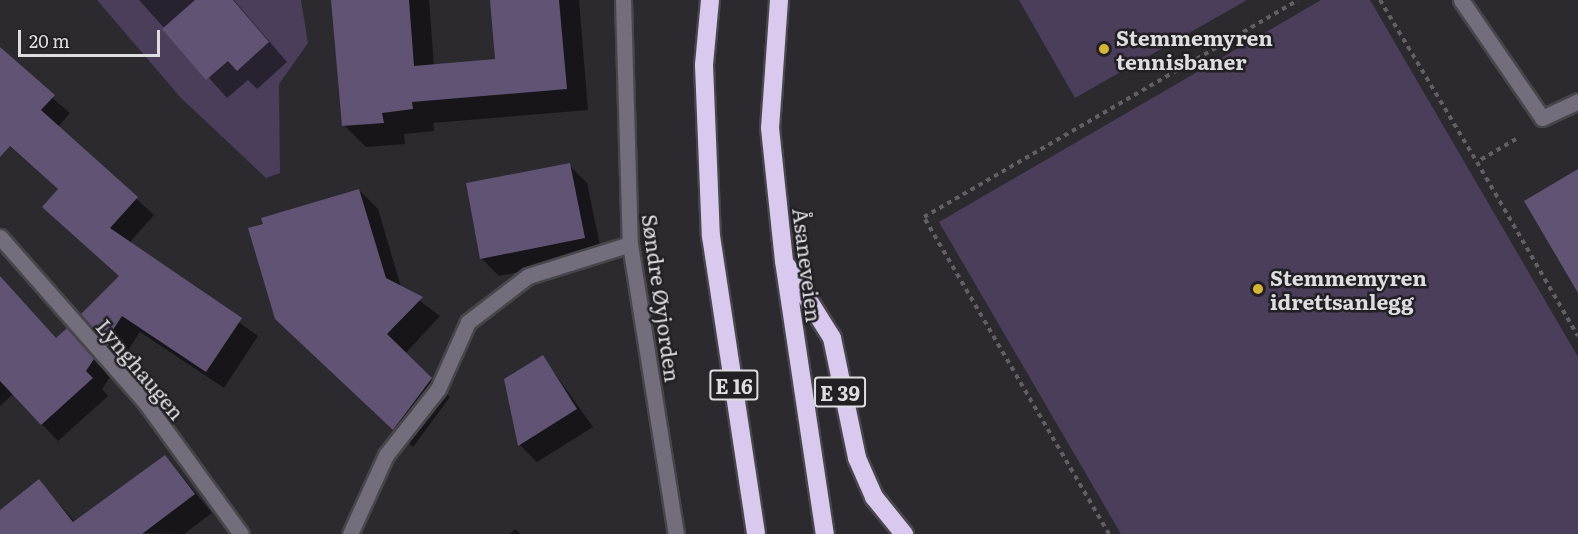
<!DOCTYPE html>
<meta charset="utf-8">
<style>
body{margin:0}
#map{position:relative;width:1578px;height:534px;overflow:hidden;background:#2c292f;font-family:Literata,serif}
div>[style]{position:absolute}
.green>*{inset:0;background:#4b3e5b}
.shadow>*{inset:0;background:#0007}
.building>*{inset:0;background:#615373}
.path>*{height:4px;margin-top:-2px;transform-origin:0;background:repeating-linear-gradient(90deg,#636065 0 4.5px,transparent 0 9px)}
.roads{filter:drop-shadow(2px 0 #48464b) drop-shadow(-2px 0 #48464b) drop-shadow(0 2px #48464b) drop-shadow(0 -2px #48464b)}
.minor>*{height:15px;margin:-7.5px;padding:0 7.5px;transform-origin:7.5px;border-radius:7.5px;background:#736d7c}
.highway>*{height:18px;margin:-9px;padding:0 9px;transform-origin:9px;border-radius:9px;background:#d9c9ee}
.dots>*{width:16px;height:16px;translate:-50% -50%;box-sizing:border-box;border:3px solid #222025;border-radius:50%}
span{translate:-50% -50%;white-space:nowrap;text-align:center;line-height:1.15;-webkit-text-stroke:5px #222025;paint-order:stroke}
.shield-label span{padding:2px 4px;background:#222025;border:2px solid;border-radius:4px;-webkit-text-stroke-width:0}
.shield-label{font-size:20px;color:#dedde0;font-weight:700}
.poi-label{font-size:21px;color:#dedde0;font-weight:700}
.left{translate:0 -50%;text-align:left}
.street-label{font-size:21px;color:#dedde0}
.scale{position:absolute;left:18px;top:30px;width:142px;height:27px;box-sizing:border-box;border:3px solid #dedde0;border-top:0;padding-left:8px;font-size:18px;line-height:21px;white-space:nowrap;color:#dedde0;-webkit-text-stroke:4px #222025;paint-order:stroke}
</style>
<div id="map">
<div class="green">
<i style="clip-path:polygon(97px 0,301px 0,308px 43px,279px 84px,280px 173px,266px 178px,181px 98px)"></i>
<i style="clip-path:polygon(1019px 0,1247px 0,1075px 98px)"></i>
<i style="clip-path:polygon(1321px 0,1370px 0,1578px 357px,1578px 534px,1121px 534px,939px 222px)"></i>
</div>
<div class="shadow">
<i style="clip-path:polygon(139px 0,234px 0,287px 62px,257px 89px,248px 80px,227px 98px)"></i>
<i style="clip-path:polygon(332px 0,429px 0,434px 66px,496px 60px,491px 0,579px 0,588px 110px,433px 123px,434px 131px,404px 134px,405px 144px,366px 147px,344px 125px)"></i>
<i style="clip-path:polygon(0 53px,70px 113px,58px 127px,154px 215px,129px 243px,258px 336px,224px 388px,140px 332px,123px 358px,83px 314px,120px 277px,60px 190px,0 138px)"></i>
<i style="clip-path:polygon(569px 165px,587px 183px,602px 255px,499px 276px,481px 258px)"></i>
<i style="clip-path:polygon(359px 190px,378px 209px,401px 287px,440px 316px,405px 354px,450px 397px,413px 447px,295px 337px)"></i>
<i style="clip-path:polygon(0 288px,57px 339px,67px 330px,110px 377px,102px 389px,108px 396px,58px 441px,13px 394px,0 406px)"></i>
<i style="clip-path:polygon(543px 357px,593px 427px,537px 462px,520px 445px)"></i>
<i style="clip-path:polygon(165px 456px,212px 513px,184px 534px,0 530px,0 512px,39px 481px,75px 522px)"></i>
<i style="clip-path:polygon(515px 529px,521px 534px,510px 534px)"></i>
</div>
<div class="building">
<i style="clip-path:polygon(195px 0,233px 0,269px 42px,237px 71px,228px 61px,206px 80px,162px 29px)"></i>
<i style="clip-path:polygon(331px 0,409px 0,414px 66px,495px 59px,490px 0,559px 0,567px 89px,412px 102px,413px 109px,382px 113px,384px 123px,342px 126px)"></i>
<i style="clip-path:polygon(0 47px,55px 95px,41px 110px,138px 197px,110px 228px,242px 318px,206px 372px,122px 316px,105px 342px,81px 314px,119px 276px,42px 207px,58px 189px,10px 146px,0 157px)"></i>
<i style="clip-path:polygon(570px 163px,585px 238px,480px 259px,466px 183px)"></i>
<i style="clip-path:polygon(1578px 169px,1578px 293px,1524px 201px)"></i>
<i style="clip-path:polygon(359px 189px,386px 278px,423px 297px,387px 334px,432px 378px,393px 430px,275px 319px,248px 228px,263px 224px,261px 218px)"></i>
<i style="clip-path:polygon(0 276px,56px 338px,67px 328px,94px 359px,86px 371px,93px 378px,41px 425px,0 381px)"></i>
<i style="clip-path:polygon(543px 355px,577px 409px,518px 446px,504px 379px)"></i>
<i style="clip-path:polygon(165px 455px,195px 494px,142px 534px,0 534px,0 510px,39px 479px,73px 522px)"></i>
</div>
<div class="path">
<i style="left:1380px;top:0;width:189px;rotate:59.1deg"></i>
<i style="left:1516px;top:139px;width:45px;rotate:149.5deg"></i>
<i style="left:1477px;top:162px;width:201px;rotate:59.9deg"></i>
<i style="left:1109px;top:534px;width:367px;rotate:-120.3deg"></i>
<i style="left:924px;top:217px;width:432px;rotate:-30.1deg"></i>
</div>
<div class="roads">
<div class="minor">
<i style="left:623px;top:0;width:244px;rotate:88.4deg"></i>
<i style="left:630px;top:244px;width:294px;rotate:81deg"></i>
<i style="left:1461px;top:0;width:143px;rotate:55.5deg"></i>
<i style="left:1542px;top:118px;width:40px;rotate:-25deg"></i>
<i style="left:0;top:237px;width:220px;rotate:48.7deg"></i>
<i style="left:145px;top:402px;width:163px;rotate:54deg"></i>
<i style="left:350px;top:534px;width:87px;rotate:-65.5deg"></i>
<i style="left:386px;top:455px;width:84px;rotate:-51.8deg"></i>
<i style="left:438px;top:389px;width:73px;rotate:-65.9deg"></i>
<i style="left:468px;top:322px;width:76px;rotate:-37.5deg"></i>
<i style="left:528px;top:276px;width:107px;rotate:-17.4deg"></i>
</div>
<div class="highway">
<i style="left:710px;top:0;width:65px;rotate:95.3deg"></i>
<i style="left:704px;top:65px;width:171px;rotate:87.7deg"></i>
<i style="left:711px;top:236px;width:301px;rotate:81.4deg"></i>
<i style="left:779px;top:0;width:128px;rotate:94deg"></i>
<i style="left:770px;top:128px;width:134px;rotate:84deg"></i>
<i style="left:784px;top:261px;width:276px;rotate:81.5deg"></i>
<i style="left:787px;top:266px;width:85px;rotate:58deg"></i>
<i style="left:832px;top:338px;width:123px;rotate:78.2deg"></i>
<i style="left:857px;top:458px;width:43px;rotate:66.4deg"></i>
<i style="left:874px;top:497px;width:48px;rotate:51deg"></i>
</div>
</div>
<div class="dots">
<i style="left:1104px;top:49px;background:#d5b535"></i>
<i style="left:1258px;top:289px;background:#d5b535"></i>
</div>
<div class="shield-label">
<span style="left:734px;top:385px">E 16</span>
<span style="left:840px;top:392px">E 39</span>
</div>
<div class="poi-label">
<span class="left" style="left:1116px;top:49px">Stemmemyren<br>tennisbaner</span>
<span class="left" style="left:1270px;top:289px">Stemmemyren<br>idrettsanlegg</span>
</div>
<div class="street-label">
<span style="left:808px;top:265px;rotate:83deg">Åsaneveien</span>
<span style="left:662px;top:298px;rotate:82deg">Søndre Øyjorden</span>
<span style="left:141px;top:369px;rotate:50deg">Lynghaugen</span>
</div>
<div class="scale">20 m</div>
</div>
